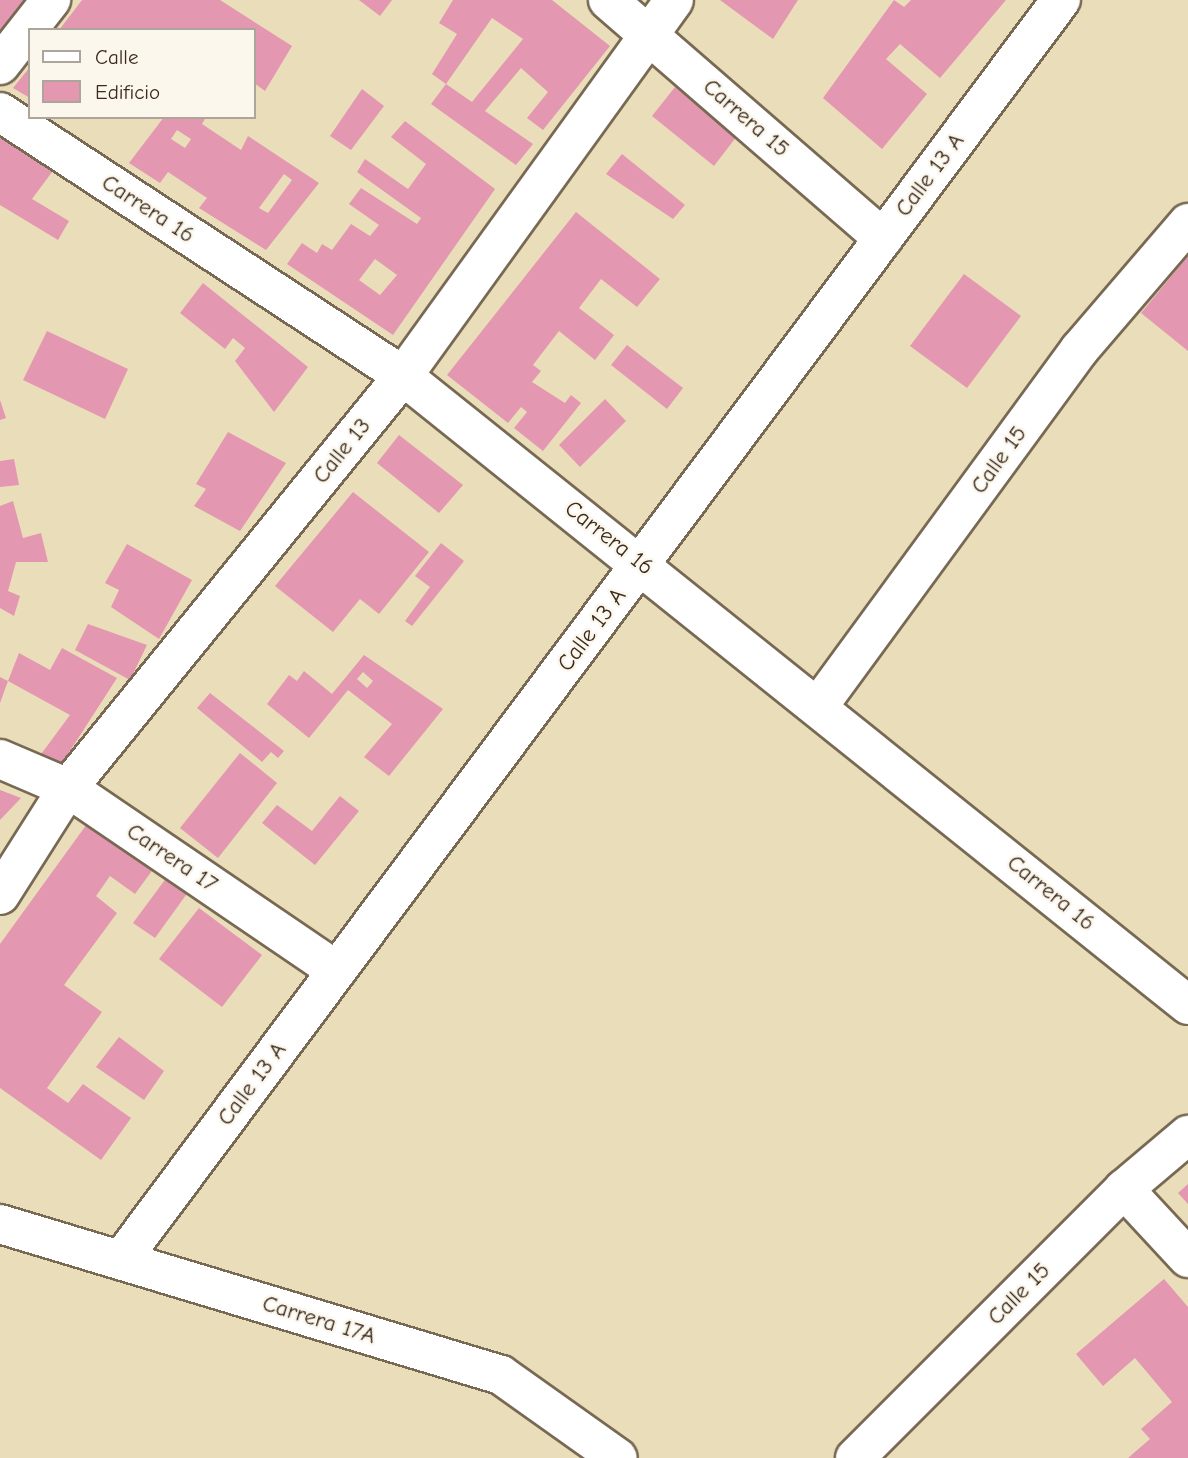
<!DOCTYPE html>
<style>
body{margin:0}
#map{position:relative;width:1188px;height:1458px;overflow:hidden;background:#e9deb9;font-family:"Comic Neue",sans-serif}
div>[style]{position:absolute}
.building>*{inset:0;background:#e497b0}
.roads{filter:drop-shadow(2px 0 #786954) drop-shadow(-2px 0 #786954) drop-shadow(0 2px #786954) drop-shadow(0 -2px #786954)}
.minor>*{height:38px;margin:-19px;padding:0 19px;transform-origin:19px;border-radius:19px;background:#fff}
span{translate:-50% -50%;white-space:nowrap;text-align:center;line-height:1.15;-webkit-text-stroke:5px #fbf7ec;paint-order:stroke}
.street-label{font-size:23px;color:#3b2a1e}
.legend{position:absolute;left:28px;top:28px;width:228px;height:91px;box-sizing:border-box;background:#fbf7ec;border:2px solid #aea59a;margin:0;padding:9px 12px;list-style:none;font-size:21px;color:#3b2a1e}
.legend li{display:flex;align-items:center;gap:14px;height:35px}
.legend b{width:35px;border:2px solid #aea59a}
</style>
<div id="map">
<div class="building">
<i style="clip-path:polygon(0 0,25px 0,0 34px)"></i>
<i style="clip-path:polygon(82px 0,220px 0,292px 46px,265px 91px,254px 83px,254px 30px,59px 30px)"></i>
<i style="clip-path:polygon(359px 0,392px 0,380px 16px)"></i>
<i style="clip-path:polygon(evenodd,453px 0,552px 0,610px 46px,543px 130px,527px 118px,548px 92px,521px 68px,485px 111px,533px 144px,516px 165px,431px 104px,446px 84px,432px 74px,457px 34px,439px 23px,453px 0,492px 18px,523px 39px,472px 102px,446px 84px,492px 18px)"></i>
<i style="clip-path:polygon(720px 0,798px 0,773px 39px)"></i>
<i style="clip-path:polygon(894px 0,904px 7px,911px 0,1006px 0,940px 78px,900px 44px,886px 59px,927px 94px,882px 149px,823px 98px)"></i>
<i style="clip-path:polygon(30px 67px,30px 98px,13px 88px)"></i>
<i style="clip-path:polygon(675px 87px,737px 136px,714px 166px,652px 116px)"></i>
<i style="clip-path:polygon(362px 89px,384px 106px,351px 150px,330px 136px)"></i>
<i style="clip-path:polygon(evenodd,164px 117px,206px 117px,202px 124px,241px 150px,248px 136px,319px 183px,266px 250px,199px 208px,207px 198px,168px 172px,160px 183px,129px 163px,164px 117px,177px 130px,191px 139px,185px 148px,171px 139px,177px 130px,164px 117px,284px 174px,292px 180px,268px 213px,259px 208px,284px 174px)"></i>
<i style="clip-path:polygon(evenodd,405px 121px,495px 189px,393px 335px,287px 264px,302px 243px,317px 253px,322px 244px,332px 250px,351px 224px,370px 236px,379px 225px,349px 204px,361px 188px,417px 224px,421px 218px,357px 172px,365px 159px,408px 189px,426px 164px,391px 137px,405px 121px,375px 259px,397px 275px,380px 295px,359px 280px,375px 259px)"></i>
<i style="clip-path:polygon(0 131px,58px 164px,32px 199px,69px 221px,58px 240px,0 205px)"></i>
<i style="clip-path:polygon(622px 154px,685px 205px,673px 219px,606px 174px)"></i>
<i style="clip-path:polygon(576px 212px,660px 279px,637px 307px,601px 279px,579px 308px,614px 335px,595px 360px,559px 331px,533px 365px,541px 371px,532px 382px,565px 403px,571px 395px,581px 403px,543px 451px,514px 428px,527px 412px,521px 407px,508px 423px,447px 375px)"></i>
<i style="clip-path:polygon(1188px 256px,1188px 351px,1141px 313px)"></i>
<i style="clip-path:polygon(964px 274px,1021px 316px,967px 388px,910px 346px)"></i>
<i style="clip-path:polygon(203px 283px,308px 367px,274px 412px,235px 361px,245px 348px,233px 338px,225px 349px,180px 313px)"></i>
<i style="clip-path:polygon(47px 331px,128px 369px,105px 419px,23px 380px)"></i>
<i style="clip-path:polygon(627px 345px,683px 388px,667px 409px,611px 365px)"></i>
<i style="clip-path:polygon(605px 399px,626px 421px,580px 467px,559px 445px)"></i>
<i style="clip-path:polygon(0 400px,6px 418px,0 420px)"></i>
<i style="clip-path:polygon(228px 432px,286px 463px,240px 531px,194px 506px,206px 489px,196px 484px)"></i>
<i style="clip-path:polygon(399px 435px,463px 485px,439px 513px,377px 463px)"></i>
<i style="clip-path:polygon(14px 459px,19px 485px,0 487px,0 461px)"></i>
<i style="clip-path:polygon(353px 492px,429px 552px,379px 614px,360px 599px,333px 632px,275px 586px)"></i>
<i style="clip-path:polygon(13px 501px,23px 538px,41px 533px,48px 562px,16px 562px,8px 591px,20px 596px,14px 616px,0 608px,0 506px)"></i>
<i style="clip-path:polygon(441px 543px,464px 561px,412px 626px,405px 621px,430px 587px,415px 576px)"></i>
<i style="clip-path:polygon(127px 544px,192px 580px,159px 639px,111px 607px,119px 590px,105px 583px)"></i>
<i style="clip-path:polygon(88px 624px,147px 645px,130px 680px,75px 650px)"></i>
<i style="clip-path:polygon(62px 648px,117px 678px,57px 771px,36px 761px,70px 715px,8px 681px,19px 653px,50px 670px)"></i>
<i style="clip-path:polygon(evenodd,364px 655px,443px 709px,389px 776px,364px 757px,392px 724px,348px 690px,309px 738px,267px 704px,289px 675px,297px 681px,304px 671px,332px 694px,364px 655px,363px 672px,373px 681px,367px 688px,357px 679px,363px 672px)"></i>
<i style="clip-path:polygon(0 677px,8px 681px,0 703px)"></i>
<i style="clip-path:polygon(210px 693px,284px 751px,278px 758px,271px 752px,262px 762px,197px 708px)"></i>
<i style="clip-path:polygon(240px 753px,277px 783px,218px 858px,180px 828px)"></i>
<i style="clip-path:polygon(0 790px,21px 798px,0 820px)"></i>
<i style="clip-path:polygon(340px 796px,359px 811px,315px 865px,262px 823px,277px 805px,312px 831px)"></i>
<i style="clip-path:polygon(92px 817px,157px 864px,135px 894px,110px 876px,96px 896px,117px 913px,64px 985px,102px 1012px,47px 1088px,68px 1103px,83px 1084px,131px 1118px,101px 1160px,0 1088px,0 944px)"></i>
<i style="clip-path:polygon(170px 873px,191px 888px,155px 938px,133px 923px)"></i>
<i style="clip-path:polygon(199px 908px,262px 955px,222px 1007px,159px 959px)"></i>
<i style="clip-path:polygon(119px 1037px,164px 1071px,144px 1100px,96px 1067px)"></i>
<i style="clip-path:polygon(1188px 1184px,1188px 1204px,1178px 1193px)"></i>
<i style="clip-path:polygon(1164px 1279px,1188px 1307px,1188px 1458px,1128px 1458px,1150px 1439px,1141px 1429px,1172px 1402px,1135px 1358px,1103px 1386px,1076px 1354px)"></i>
</div>
<div class="roads">
<div class="minor">
<i style="left:608px;top:0;width:364px;rotate:40.9deg"></i>
<i style="left:0;top:65px;width:83px;rotate:-51.9deg"></i>
<i style="left:0;top:112px;width:482px;rotate:33.2deg"></i>
<i style="left:403px;top:376px;width:1006px;rotate:38.7deg"></i>
<i style="left:820px;top:704px;width:440px;rotate:-53.8deg"></i>
<i style="left:1080px;top:349px;width:166px;rotate:-49.4deg"></i>
<i style="left:0;top:759px;width:74px;rotate:23.1deg"></i>
<i style="left:68px;top:788px;width:325px;rotate:34.2deg"></i>
<i style="left:0;top:895px;width:127px;rotate:-57.6deg"></i>
<i style="left:68px;top:788px;width:531px;rotate:-50.89deg"></i>
<i style="left:403px;top:376px;width:463px;rotate:-54.2deg"></i>
<i style="left:1124px;top:1189px;width:94px;rotate:47.2deg"></i>
<i style="left:0;top:1224px;width:523px;rotate:16.77deg"></i>
<i style="left:501px;top:1375px;width:143px;rotate:35.4deg"></i>
<i style="left:121px;top:1260px;width:1572px;rotate:-53.28deg"></i>
<i style="left:855px;top:1458px;width:380px;rotate:-45deg"></i>
<i style="left:1124px;top:1189px;width:84px;rotate:-40.2deg"></i>
</div>
</div>
<div class="street-label">
<span style="left:746px;top:118px;rotate:41deg">Carrera 15</span>
<span style="left:930px;top:175px;rotate:-53deg">Calle 13 A</span>
<span style="left:148px;top:209px;rotate:33deg">Carrera 16</span>
<span style="left:342px;top:451px;rotate:-51deg">Calle 13</span>
<span style="left:999px;top:460px;rotate:-54deg">Calle 15</span>
<span style="left:609px;top:538px;rotate:38deg">Carrera 16</span>
<span style="left:592px;top:630px;rotate:-53deg">Calle 13 A</span>
<span style="left:172px;top:858px;rotate:34deg">Carrera 17</span>
<span style="left:1051px;top:893px;rotate:39deg">Carrera 16</span>
<span style="left:252px;top:1084px;rotate:-53deg">Calle 13 A</span>
<span style="left:1019px;top:1294px;rotate:-45deg">Calle 15</span>
<span style="left:319px;top:1320px;rotate:17deg">Carrera 17A</span>
</div>
<ul class="legend">
<li><b style="height:9px;background:#fff"></b>Calle</li>
<li><b style="height:19px;background:#e497b0"></b>Edificio</li>
</ul>
</div>
